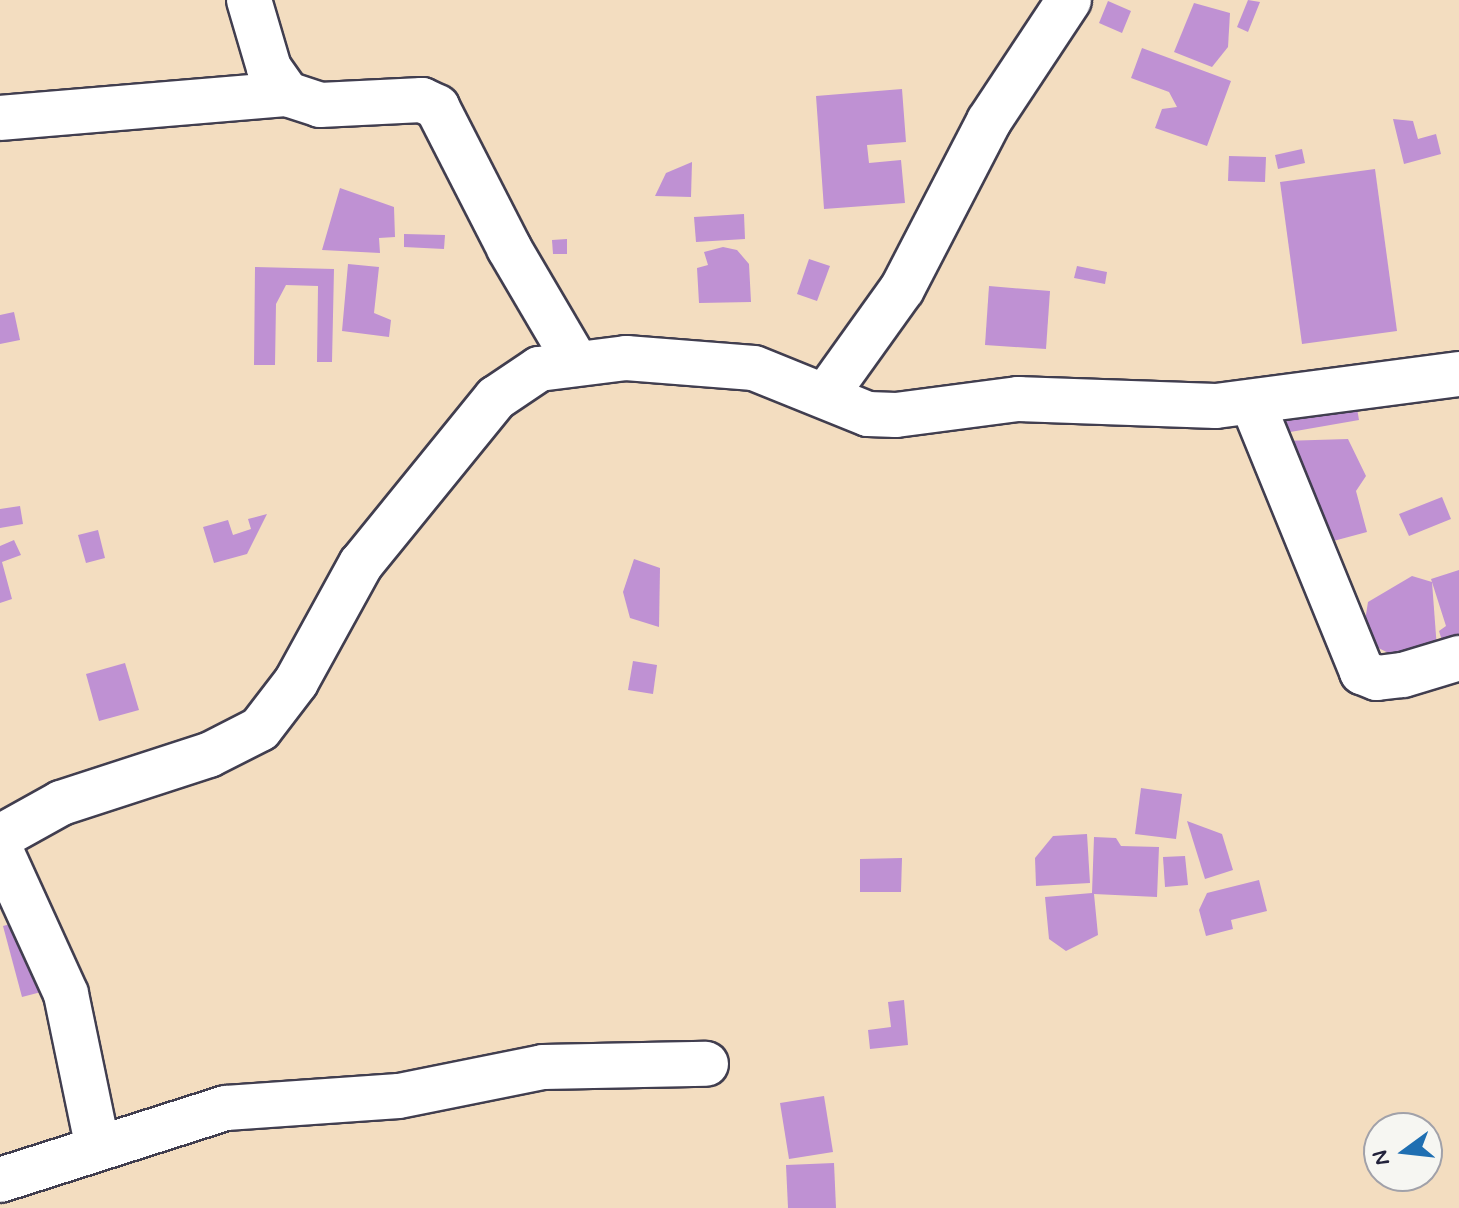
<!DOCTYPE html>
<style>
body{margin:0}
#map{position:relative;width:1459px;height:1208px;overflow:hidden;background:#f3ddc0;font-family:Mynerve,sans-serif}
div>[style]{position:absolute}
.building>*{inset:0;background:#bf91d3}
.roads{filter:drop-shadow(2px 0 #413e4f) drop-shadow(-2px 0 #413e4f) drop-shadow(0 2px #413e4f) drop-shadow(0 -2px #413e4f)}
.minor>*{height:44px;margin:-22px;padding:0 22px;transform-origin:22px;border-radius:22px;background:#fff}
span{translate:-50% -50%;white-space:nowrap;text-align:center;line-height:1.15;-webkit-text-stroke:8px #f6f6f2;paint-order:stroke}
.north{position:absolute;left:1363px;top:1112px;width:80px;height:80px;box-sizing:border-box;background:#f6f6f2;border:2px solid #a1a1a9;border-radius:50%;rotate:255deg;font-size:22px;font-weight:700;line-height:32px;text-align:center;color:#22223b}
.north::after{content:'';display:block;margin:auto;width:28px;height:36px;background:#1f6fb2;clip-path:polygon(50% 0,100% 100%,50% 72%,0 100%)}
</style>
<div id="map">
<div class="building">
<i style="clip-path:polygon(1248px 0,1260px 2px,1248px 32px,1237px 27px)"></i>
<i style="clip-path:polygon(1108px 1px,1131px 11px,1122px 33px,1099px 23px)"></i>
<i style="clip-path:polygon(1194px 3px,1230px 13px,1228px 47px,1212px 67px,1174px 52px)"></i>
<i style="clip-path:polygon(1142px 48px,1231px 81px,1207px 146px,1155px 128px,1162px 109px,1177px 107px,1169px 92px,1131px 78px)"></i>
<i style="clip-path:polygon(902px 89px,906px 142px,867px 145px,869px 163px,901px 160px,905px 203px,824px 209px,816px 96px)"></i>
<i style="clip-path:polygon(1393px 119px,1413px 121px,1418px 139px,1436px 134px,1441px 154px,1404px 164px)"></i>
<i style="clip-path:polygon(1302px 149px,1305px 163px,1278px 169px,1275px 155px)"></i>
<i style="clip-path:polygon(1229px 156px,1266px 157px,1265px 182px,1228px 181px)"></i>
<i style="clip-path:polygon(692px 162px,691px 197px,655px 196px,666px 173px)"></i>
<i style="clip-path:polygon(1375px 169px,1397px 331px,1302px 344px,1280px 182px)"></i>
<i style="clip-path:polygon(340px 188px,394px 207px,395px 237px,379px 238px,380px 253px,322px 250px)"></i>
<i style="clip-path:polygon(744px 214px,745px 239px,696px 242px,694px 217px)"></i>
<i style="clip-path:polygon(404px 234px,445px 235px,444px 249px,404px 247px)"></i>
<i style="clip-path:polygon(567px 239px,567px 254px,553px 254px,552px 240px)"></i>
<i style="clip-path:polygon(723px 247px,737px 250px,749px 264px,751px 302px,699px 303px,697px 268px,708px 265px,704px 252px)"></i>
<i style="clip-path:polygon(809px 259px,830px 266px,817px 301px,797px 294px)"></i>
<i style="clip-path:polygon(348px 264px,379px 267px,374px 313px,391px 320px,389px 337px,342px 331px)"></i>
<i style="clip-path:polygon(1077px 266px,1107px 272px,1105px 284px,1074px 278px)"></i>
<i style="clip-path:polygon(255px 267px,334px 269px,332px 362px,317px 362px,318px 286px,286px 285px,276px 304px,275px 365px,254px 365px)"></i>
<i style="clip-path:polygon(989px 286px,1050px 291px,1046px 349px,985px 345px)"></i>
<i style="clip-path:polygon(14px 312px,20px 340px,0 344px,0 315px)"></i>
<i style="clip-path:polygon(1355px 397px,1359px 420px,1273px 435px,1269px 413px)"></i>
<i style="clip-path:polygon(1348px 439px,1366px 476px,1356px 491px,1367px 532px,1311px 547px,1282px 441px)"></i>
<i style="clip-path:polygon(1442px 497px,1451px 519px,1409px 536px,1399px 514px)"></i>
<i style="clip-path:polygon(20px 506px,23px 524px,0 528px,0 509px)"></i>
<i style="clip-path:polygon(267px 514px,247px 554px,214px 563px,203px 527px,228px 520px,233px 535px,251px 529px,248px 519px)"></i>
<i style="clip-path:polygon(98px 530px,105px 558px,86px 563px,78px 535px)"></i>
<i style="clip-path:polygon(14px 540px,21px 555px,2px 562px,12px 599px,0 603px,0 546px)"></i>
<i style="clip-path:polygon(634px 559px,660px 568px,659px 627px,630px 618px,623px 592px)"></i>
<i style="clip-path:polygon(1459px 570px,1459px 639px,1443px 644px,1439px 631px,1446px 626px,1431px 579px)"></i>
<i style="clip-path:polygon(1412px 576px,1432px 582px,1437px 649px,1405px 661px,1362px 640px,1368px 602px)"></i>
<i style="clip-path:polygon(633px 661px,657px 665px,653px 694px,628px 690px)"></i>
<i style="clip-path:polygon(125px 663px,139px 710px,99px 721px,86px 674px)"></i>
<i style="clip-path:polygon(1141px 788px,1182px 794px,1176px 839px,1135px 834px)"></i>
<i style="clip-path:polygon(1187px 821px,1222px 834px,1233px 870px,1205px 879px)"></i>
<i style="clip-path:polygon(1087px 834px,1090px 883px,1036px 886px,1035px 858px,1053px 836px)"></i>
<i style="clip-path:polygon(1094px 837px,1116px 838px,1121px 846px,1159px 847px,1157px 897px,1094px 894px,1098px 935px,1066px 951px,1049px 939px,1045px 897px,1092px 893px)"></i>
<i style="clip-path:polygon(1185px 856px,1188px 885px,1165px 887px,1163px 857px)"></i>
<i style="clip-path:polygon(902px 858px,901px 892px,860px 892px,860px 859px)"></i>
<i style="clip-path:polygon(1259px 880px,1267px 911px,1231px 920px,1233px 929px,1206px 936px,1199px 910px,1207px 893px)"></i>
<i style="clip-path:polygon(26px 920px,45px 991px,22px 997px,3px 926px)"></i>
<i style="clip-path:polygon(904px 1000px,908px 1045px,870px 1049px,868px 1030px,891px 1027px,888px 1002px)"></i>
<i style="clip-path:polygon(824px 1096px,833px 1152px,789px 1159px,780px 1103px)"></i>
<i style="clip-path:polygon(834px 1163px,836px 1208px,788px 1208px,786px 1165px)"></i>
</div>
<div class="roads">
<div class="minor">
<i style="left:249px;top:0;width:71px;rotate:73.6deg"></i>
<i style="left:269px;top:68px;width:32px;rotate:55deg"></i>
<i style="left:287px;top:94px;width:35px;rotate:18deg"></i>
<i style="left:320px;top:105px;width:102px;rotate:-2.8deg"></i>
<i style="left:422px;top:100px;width:17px;rotate:25deg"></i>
<i style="left:437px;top:107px;width:158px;rotate:62.9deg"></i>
<i style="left:509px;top:248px;width:132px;rotate:59.6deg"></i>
<i style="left:0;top:118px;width:288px;rotate:-4.8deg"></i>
<i style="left:826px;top:395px;width:130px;rotate:-54.4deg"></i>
<i style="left:902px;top:289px;width:189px;rotate:-62.6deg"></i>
<i style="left:989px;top:121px;width:145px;rotate:-56.5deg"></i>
<i style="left:1252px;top:402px;width:292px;rotate:67.8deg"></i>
<i style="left:1362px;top:672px;width:16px;rotate:22deg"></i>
<i style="left:1377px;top:678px;width:26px;rotate:-7deg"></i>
<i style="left:1403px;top:675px;width:59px;rotate:-16.9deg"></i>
<i style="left:0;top:837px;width:70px;rotate:-29.1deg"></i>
<i style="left:61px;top:803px;width:156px;rotate:-18deg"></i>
<i style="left:209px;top:755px;width:57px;rotate:-27deg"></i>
<i style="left:260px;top:729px;width:59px;rotate:-52.5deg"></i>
<i style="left:296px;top:682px;width:135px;rotate:-61.2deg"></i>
<i style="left:361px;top:564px;width:214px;rotate:-50.9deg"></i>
<i style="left:496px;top:398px;width:52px;rotate:-34deg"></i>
<i style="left:539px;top:369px;width:88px;rotate:-7.2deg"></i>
<i style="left:626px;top:358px;width:128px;rotate:4.5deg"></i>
<i style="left:754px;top:368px;width:123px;rotate:22deg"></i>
<i style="left:868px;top:414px;width:28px;rotate:2deg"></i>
<i style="left:896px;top:415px;width:123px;rotate:-7.5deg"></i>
<i style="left:1018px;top:399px;width:198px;rotate:2deg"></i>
<i style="left:1216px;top:406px;width:245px;rotate:-7.5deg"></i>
<i style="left:0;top:849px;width:159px;rotate:65.5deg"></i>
<i style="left:66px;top:994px;width:157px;rotate:78.3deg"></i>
<i style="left:0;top:1180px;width:237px;rotate:-17.7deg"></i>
<i style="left:226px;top:1108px;width:173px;rotate:-4deg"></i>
<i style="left:399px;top:1096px;width:147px;rotate:-11.4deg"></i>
<i style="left:543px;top:1067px;width:163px;rotate:-1.1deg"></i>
</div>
</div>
<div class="north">N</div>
</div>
